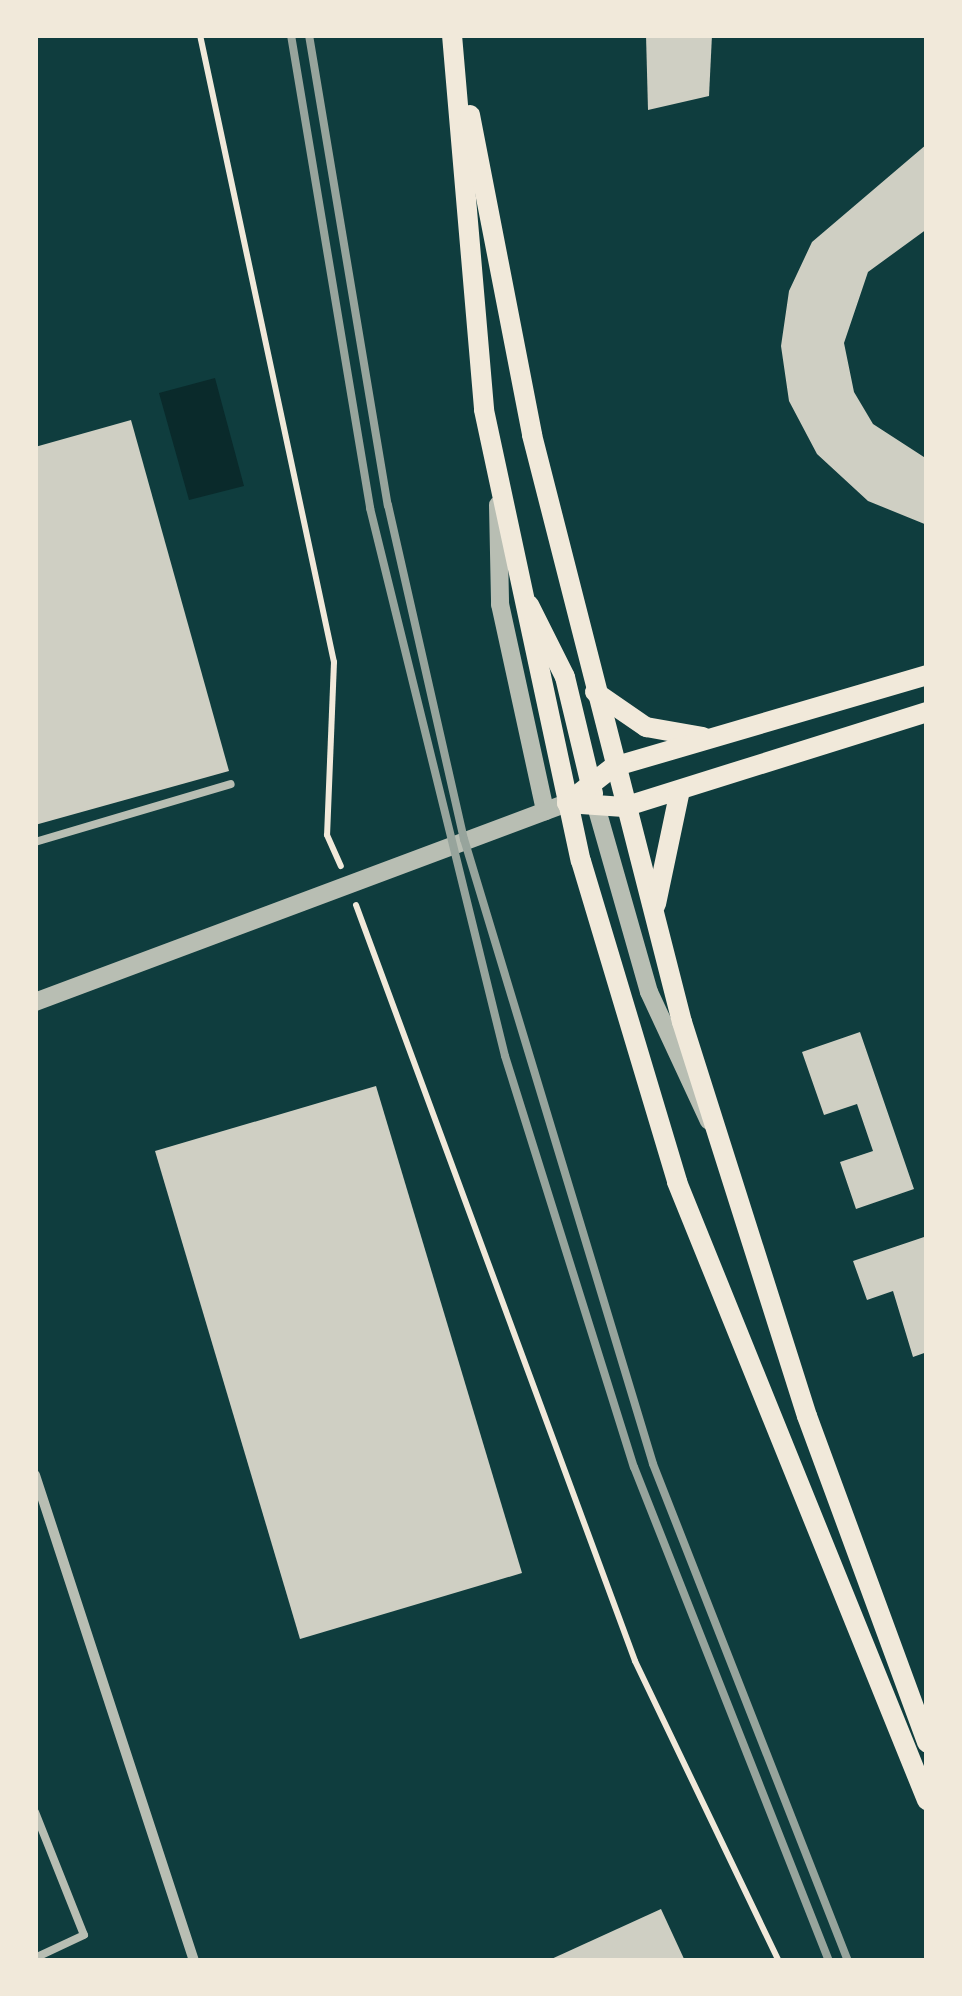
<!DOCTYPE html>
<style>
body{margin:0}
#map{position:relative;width:962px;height:1996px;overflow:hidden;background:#0f3d3e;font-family:"Exo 2",sans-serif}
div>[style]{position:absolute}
.water>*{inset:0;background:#0a2a2b}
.building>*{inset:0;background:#cfcfc3}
.path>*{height:6px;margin:-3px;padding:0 3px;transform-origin:3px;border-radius:3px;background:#f1e9da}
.service>*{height:8px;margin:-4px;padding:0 4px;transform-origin:4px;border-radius:4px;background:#b8beb3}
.minor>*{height:10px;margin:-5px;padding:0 5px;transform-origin:5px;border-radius:5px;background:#b8beb3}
.tertiary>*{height:18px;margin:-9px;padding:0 9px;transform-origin:9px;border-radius:9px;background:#b8beb3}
.secondary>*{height:20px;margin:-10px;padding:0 10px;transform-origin:10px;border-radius:10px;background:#f1e9da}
.rail>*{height:8px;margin:-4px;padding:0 4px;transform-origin:4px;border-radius:4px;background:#97a49c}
span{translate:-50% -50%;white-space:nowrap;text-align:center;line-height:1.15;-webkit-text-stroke:9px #f1e9da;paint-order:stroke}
.frame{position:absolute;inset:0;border:38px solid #f1e9da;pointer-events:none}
</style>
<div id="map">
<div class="water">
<i style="clip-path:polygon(215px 378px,244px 486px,189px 500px,159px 393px)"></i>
</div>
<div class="building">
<i style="clip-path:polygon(646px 35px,712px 35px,709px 96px,648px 110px)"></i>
<i style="clip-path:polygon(927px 144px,927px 229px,868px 272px,844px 343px,854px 392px,873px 424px,927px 459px,927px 525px,868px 501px,817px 454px,789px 401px,781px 346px,789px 291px,812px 242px)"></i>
<i style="clip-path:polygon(131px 420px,229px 771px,35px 825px,35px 447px)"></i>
<i style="clip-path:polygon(860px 1032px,914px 1189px,856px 1209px,840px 1162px,873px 1151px,857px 1104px,824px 1115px,802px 1052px)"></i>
<i style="clip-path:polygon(376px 1086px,522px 1573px,300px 1639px,155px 1151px)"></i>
<i style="clip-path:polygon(927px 1236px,927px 1352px,913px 1357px,893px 1291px,867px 1300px,853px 1261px)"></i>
<i style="clip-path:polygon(661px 1909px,685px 1961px,547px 1961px)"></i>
</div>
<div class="path">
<i style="left:200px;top:35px;width:641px;rotate:77.94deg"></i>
<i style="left:334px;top:662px;width:173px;rotate:92.3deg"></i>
<i style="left:327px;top:835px;width:34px;rotate:66deg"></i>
<i style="left:356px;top:905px;width:806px;rotate:69.74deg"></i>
<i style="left:635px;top:1661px;width:333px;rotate:64.4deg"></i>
</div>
<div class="service">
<i style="left:35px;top:842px;width:204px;rotate:-16.5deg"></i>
<i style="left:35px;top:1812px;width:132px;rotate:68.3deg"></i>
<i style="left:84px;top:1935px;width:54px;rotate:154.9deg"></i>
</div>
<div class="minor">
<i style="left:35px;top:1475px;width:511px;rotate:71.88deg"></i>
</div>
<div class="tertiary">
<i style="left:498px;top:505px;width:99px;rotate:88.8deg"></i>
<i style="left:500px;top:604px;width:212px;rotate:77.7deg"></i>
<i style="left:596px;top:806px;width:193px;rotate:74.1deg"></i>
<i style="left:649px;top:992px;width:142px;rotate:65.1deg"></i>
<i style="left:35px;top:1002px;width:568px;rotate:-20.51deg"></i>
</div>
<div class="secondary">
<i style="left:452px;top:35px;width:376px;rotate:85.1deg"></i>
<i style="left:484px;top:410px;width:461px;rotate:77.9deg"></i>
<i style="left:581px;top:861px;width:335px;rotate:73.3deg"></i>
<i style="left:677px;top:1182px;width:667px;rotate:67.98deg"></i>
<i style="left:470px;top:115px;width:326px;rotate:79deg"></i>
<i style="left:532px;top:435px;width:606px;rotate:75.67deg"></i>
<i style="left:682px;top:1022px;width:413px;rotate:72.4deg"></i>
<i style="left:807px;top:1416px;width:348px;rotate:69.8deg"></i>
<i style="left:529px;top:605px;width:80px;rotate:63.4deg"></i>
<i style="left:565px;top:677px;width:120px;rotate:76.5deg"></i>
<i style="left:595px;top:692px;width:62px;rotate:34.5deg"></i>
<i style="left:646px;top:727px;width:58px;rotate:10deg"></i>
<i style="left:567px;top:803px;width:58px;rotate:-38deg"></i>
<i style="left:613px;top:767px;width:327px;rotate:-16.3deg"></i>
<i style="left:567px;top:803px;width:57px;rotate:4deg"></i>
<i style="left:624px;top:807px;width:318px;rotate:-17.4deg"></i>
<i style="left:656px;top:904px;width:116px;rotate:-78.1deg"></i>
</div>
<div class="rail">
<i style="left:291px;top:35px;width:480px;rotate:80.5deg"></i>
<i style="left:370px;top:508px;width:564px;rotate:76.16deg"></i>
<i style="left:505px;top:1056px;width:431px;rotate:72.6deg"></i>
<i style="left:634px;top:1467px;width:531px;rotate:68.46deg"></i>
<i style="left:309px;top:35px;width:477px;rotate:80.5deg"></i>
<i style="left:388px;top:505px;width:343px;rotate:77.2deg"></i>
<i style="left:464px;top:839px;width:653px;rotate:73.17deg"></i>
<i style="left:653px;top:1464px;width:534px;rotate:68.58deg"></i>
</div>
<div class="frame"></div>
</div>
